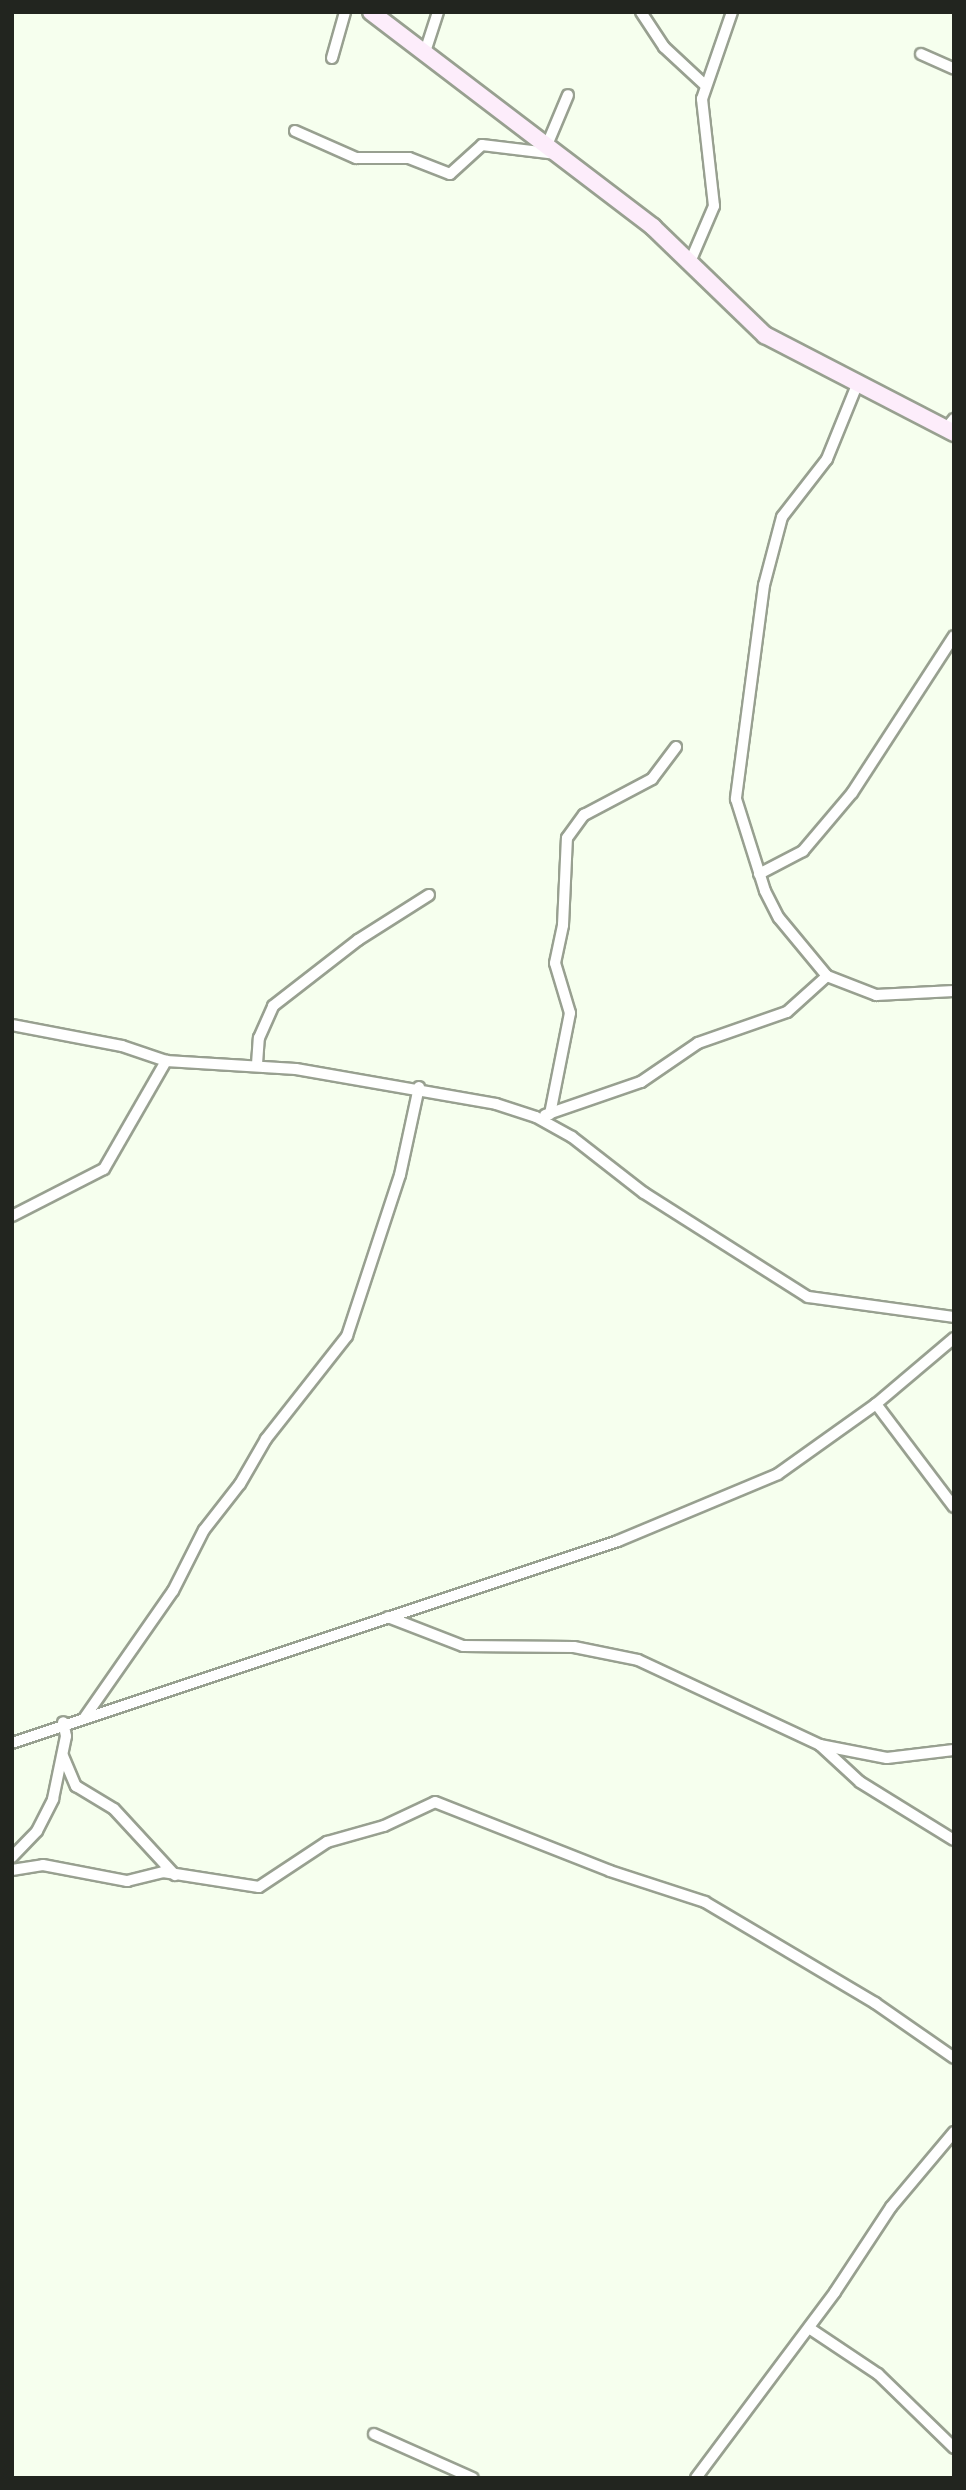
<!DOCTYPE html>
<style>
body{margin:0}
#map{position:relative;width:966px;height:2490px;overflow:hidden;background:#f6ffee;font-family:"IBM Plex Sans",sans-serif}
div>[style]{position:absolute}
.roads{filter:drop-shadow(2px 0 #98a090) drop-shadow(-2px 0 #98a090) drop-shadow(0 2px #98a090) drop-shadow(0 -2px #98a090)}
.minor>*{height:10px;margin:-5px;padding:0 5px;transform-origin:5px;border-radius:5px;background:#fff}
.secondary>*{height:16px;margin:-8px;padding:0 8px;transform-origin:8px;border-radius:8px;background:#fdedfb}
span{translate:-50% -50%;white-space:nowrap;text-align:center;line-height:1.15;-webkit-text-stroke:5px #fff;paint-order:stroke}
.frame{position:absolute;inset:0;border:14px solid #22251f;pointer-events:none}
</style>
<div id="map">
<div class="roads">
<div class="minor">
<i style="left:641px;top:12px;width:42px;rotate:56.7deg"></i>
<i style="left:664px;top:47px;width:56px;rotate:42.8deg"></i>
<i style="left:425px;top:52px;width:42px;rotate:-72deg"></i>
<i style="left:921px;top:54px;width:36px;rotate:24deg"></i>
<i style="left:332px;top:58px;width:48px;rotate:-74.2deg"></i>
<i style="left:295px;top:131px;width:67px;rotate:23.9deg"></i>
<i style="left:356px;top:158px;width:53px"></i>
<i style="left:409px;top:158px;width:44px;rotate:21.3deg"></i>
<i style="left:450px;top:174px;width:43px;rotate:-42.2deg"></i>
<i style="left:482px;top:145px;width:75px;rotate:6.9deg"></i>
<i style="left:547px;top:145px;width:54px;rotate:-67.2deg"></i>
<i style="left:690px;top:262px;width:61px;rotate:-66.8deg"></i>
<i style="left:714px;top:206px;width:108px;rotate:-96.4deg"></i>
<i style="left:702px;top:99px;width:92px;rotate:-71deg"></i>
<i style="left:857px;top:385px;width:80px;rotate:112.1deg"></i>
<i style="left:827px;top:459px;width:73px;rotate:127.8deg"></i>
<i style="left:782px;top:517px;width:70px;rotate:104.8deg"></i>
<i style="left:764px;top:585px;width:216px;rotate:97.5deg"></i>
<i style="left:736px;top:799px;width:96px;rotate:72.5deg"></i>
<i style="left:765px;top:891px;width:30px;rotate:63deg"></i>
<i style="left:779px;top:918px;width:75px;rotate:50.4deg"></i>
<i style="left:827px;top:976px;width:53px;rotate:21.2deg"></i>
<i style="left:876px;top:995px;width:78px;rotate:-2.9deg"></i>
<i style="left:945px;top:430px;width:14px;rotate:-51deg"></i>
<i style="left:759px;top:874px;width:50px;rotate:-27.6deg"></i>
<i style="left:803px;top:851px;width:76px;rotate:-49.8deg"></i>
<i style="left:852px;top:793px;width:187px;rotate:-57deg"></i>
<i style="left:12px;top:1025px;width:112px;rotate:10.8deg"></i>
<i style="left:122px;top:1046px;width:46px;rotate:18.8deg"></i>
<i style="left:166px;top:1061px;width:130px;rotate:3.5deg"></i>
<i style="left:296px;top:1069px;width:203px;rotate:9.9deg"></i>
<i style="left:496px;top:1104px;width:42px;rotate:18deg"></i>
<i style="left:536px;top:1117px;width:41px;rotate:29.1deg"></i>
<i style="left:572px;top:1137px;width:91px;rotate:37.9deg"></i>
<i style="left:644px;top:1193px;width:194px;rotate:32.4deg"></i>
<i style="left:808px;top:1297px;width:147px;rotate:7.8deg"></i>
<i style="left:257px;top:1064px;width:26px;rotate:-86deg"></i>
<i style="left:259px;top:1038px;width:35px;rotate:-66deg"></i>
<i style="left:273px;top:1006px;width:108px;rotate:-37.8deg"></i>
<i style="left:358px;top:940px;width:84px;rotate:-32.4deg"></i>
<i style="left:550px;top:1114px;width:103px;rotate:-78.8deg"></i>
<i style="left:570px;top:1013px;width:52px;rotate:-106.7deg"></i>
<i style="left:555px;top:963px;width:39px;rotate:-78deg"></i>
<i style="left:563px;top:925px;width:87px;rotate:-87.4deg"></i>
<i style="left:567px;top:838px;width:29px;rotate:-54deg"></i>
<i style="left:584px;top:815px;width:77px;rotate:-27.9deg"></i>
<i style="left:652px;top:779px;width:40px;rotate:-53deg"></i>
<i style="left:545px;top:1115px;width:102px;rotate:-19deg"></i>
<i style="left:641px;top:1082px;width:69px;rotate:-34.4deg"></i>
<i style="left:698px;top:1043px;width:94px;rotate:-19.2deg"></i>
<i style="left:787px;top:1012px;width:54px;rotate:-42deg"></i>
<i style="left:12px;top:1216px;width:103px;rotate:-27.1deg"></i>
<i style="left:104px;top:1169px;width:125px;rotate:-60.1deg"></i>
<i style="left:876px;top:1404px;width:129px;rotate:52.9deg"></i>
<i style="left:388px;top:1617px;width:80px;rotate:21.1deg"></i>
<i style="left:463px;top:1646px;width:111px;rotate:0.5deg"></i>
<i style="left:574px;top:1647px;width:65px;rotate:11.5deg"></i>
<i style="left:638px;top:1660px;width:201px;rotate:25deg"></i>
<i style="left:820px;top:1745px;width:68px;rotate:11deg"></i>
<i style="left:887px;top:1758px;width:67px;rotate:-6.8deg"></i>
<i style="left:85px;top:1717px;width:154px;rotate:-55.1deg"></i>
<i style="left:173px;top:1591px;width:68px;rotate:-63.1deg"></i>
<i style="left:204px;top:1530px;width:58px;rotate:-52deg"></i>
<i style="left:240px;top:1484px;width:52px;rotate:-60deg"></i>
<i style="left:266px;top:1439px;width:131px;rotate:-51.8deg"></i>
<i style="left:347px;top:1336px;width:169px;rotate:-71.8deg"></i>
<i style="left:400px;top:1175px;width:90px;rotate:-77.8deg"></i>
<i style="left:12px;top:1743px;width:639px;rotate:-18.43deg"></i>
<i style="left:618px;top:1541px;width:173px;rotate:-22.7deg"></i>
<i style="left:778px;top:1474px;width:120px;rotate:-35.5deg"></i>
<i style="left:876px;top:1404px;width:102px;rotate:-40.2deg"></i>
<i style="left:820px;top:1745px;width:54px;rotate:42.8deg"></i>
<i style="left:860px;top:1782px;width:110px;rotate:31.7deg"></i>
<i style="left:63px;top:1756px;width:33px;rotate:67deg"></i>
<i style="left:76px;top:1786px;width:44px;rotate:31.2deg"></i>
<i style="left:114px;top:1809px;width:90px;rotate:47.3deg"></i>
<i style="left:12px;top:1857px;width:36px;rotate:-46deg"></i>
<i style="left:37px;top:1831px;width:36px;rotate:-63deg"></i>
<i style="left:53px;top:1799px;width:64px;rotate:-78.3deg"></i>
<i style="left:66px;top:1736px;width:14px;rotate:-102deg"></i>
<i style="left:12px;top:1870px;width:31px;rotate:-9deg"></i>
<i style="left:43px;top:1865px;width:86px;rotate:10.8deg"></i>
<i style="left:127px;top:1881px;width:37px;rotate:-14deg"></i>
<i style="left:163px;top:1872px;width:97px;rotate:8.9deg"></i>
<i style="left:259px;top:1887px;width:82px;rotate:-33.5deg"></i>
<i style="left:327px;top:1842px;width:59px;rotate:-15.7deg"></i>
<i style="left:384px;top:1826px;width:56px;rotate:-25.2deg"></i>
<i style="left:435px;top:1802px;width:188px;rotate:21.5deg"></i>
<i style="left:610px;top:1871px;width:100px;rotate:18.1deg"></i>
<i style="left:705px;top:1902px;width:198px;rotate:30.7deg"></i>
<i style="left:875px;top:2003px;width:96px;rotate:34.8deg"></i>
<i style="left:809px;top:2328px;width:83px;rotate:33.7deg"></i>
<i style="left:878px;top:2374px;width:106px;rotate:44.2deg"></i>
<i style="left:374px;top:2434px;width:108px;rotate:24deg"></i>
<i style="left:696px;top:2478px;width:232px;rotate:-53.2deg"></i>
<i style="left:835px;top:2292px;width:102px;rotate:-56.6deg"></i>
<i style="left:891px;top:2207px;width:98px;rotate:-50deg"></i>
</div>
<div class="secondary">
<i style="left:371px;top:12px;width:355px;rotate:37.3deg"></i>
<i style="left:653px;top:227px;width:156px;rotate:44deg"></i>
<i style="left:765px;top:335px;width:213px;rotate:27.4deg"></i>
</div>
</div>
<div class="frame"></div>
</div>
